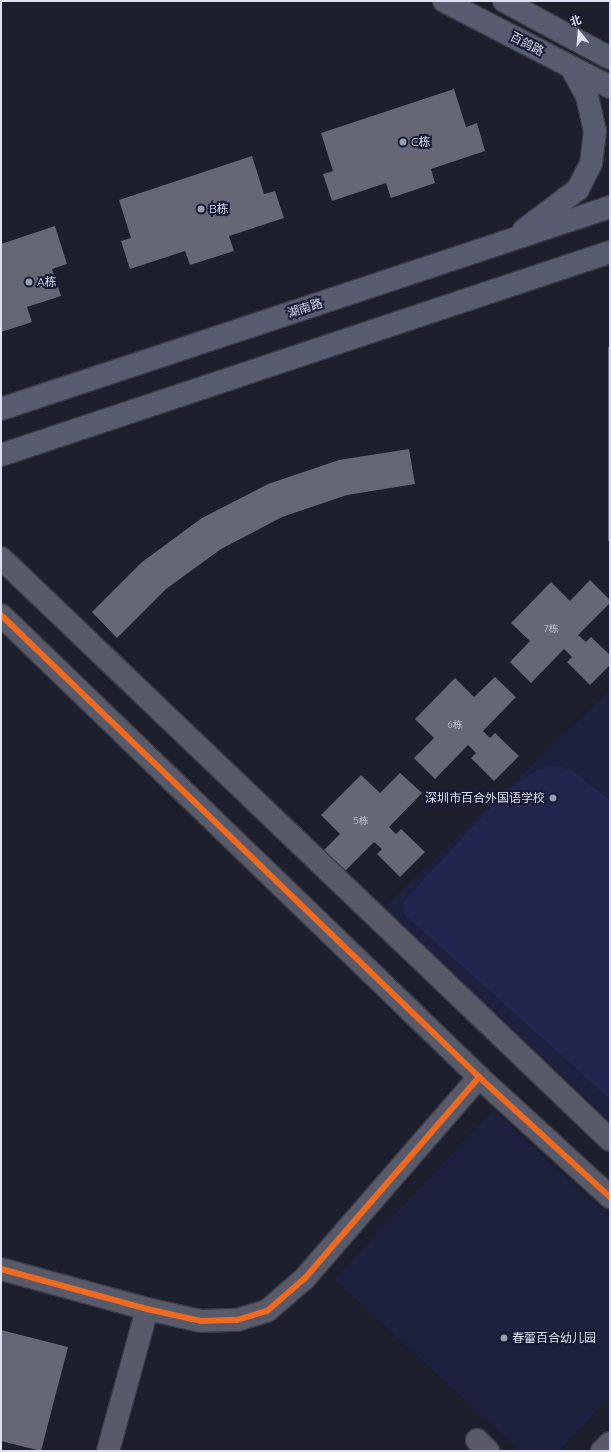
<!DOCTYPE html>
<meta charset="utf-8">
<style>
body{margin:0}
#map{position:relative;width:611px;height:1452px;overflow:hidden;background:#1d1f2d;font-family:Quicksand,"Noto Sans SC",sans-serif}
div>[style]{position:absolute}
.built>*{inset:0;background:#1e213d}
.green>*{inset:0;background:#22264f}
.building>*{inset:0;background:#656774}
.roads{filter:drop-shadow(1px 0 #3a3b47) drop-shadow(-1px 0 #3a3b47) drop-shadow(0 1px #3a3b47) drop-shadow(0 -1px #3a3b47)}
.street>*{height:22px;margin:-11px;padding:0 11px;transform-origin:11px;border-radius:11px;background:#585a69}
.secondary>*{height:22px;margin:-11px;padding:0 11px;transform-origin:11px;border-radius:11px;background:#595c6e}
.cycleway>*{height:6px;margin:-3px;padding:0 3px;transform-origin:3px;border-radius:3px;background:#ed6a23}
.dots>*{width:11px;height:11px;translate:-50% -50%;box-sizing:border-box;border:2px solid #171a33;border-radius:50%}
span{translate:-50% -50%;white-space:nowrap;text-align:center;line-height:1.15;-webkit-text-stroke:4px #171a33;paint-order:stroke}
.number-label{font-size:10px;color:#c0c2d2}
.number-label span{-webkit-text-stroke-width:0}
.street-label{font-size:12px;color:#dee1f2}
.poi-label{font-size:12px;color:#dee1f2}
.left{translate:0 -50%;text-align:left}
.right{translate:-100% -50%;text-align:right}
.frame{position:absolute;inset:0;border:2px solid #dee1f2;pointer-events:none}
.north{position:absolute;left:559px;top:12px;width:40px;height:40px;-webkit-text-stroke:3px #171a33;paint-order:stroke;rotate:343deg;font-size:11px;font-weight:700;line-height:16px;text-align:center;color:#dee1f2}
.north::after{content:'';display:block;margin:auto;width:14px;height:18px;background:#dee1f2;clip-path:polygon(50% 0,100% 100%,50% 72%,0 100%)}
</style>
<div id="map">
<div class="built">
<i style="clip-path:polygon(610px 690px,610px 1121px,384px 907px)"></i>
<i style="clip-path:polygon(493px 1110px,610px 1218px,610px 1396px,559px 1451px,520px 1451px,334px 1279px)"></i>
</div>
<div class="green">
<i style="clip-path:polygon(554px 765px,571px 770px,610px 800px,610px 1099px,404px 914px,403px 902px,505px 792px,536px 771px)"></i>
</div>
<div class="building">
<i style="clip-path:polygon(454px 89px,466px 127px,477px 123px,485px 151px,431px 169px,435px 183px,391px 198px,386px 183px,332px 201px,323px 174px,333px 171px,321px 133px)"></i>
<i style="clip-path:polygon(252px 156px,264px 194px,275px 191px,284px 218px,229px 236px,234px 251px,190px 265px,185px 251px,130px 269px,121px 241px,131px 238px,119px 200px)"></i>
<i style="clip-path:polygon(55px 226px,67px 264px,52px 269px,61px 296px,27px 307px,32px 322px,1px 332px,1px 244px)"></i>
<i style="clip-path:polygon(608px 347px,610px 347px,610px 541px,608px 541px)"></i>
<i style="clip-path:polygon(409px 449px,415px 484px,347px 495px,282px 517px,221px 549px,166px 589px,117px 638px,92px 612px,142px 562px,202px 518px,268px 484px,339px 460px)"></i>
<i style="clip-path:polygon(590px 580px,610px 600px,610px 603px,578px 635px,586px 642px,591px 637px,610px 655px,610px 665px,590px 685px,567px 662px,572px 657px,564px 649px,531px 683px,510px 662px,530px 641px,511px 623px,551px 582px,570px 601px)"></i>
<i style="clip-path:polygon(495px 677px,516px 697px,483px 731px,490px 738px,495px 733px,519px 756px,494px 781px,471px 758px,476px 753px,468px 745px,435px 779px,414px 758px,434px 738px,415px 719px,455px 678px,474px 697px)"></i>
<i style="clip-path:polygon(400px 773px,422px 793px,389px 827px,396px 834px,401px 829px,425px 852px,400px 877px,377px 854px,382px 849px,374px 842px,341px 875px,320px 854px,340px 834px,321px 815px,361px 775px,380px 793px)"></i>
<i style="clip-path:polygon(1px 1330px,68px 1347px,41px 1451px,1px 1441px)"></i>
</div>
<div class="roads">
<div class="street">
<i style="left:1px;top:558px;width:842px;rotate:43.7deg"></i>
<i style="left:1px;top:615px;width:665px;rotate:44.02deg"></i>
<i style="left:479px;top:1077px;width:178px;rotate:42.5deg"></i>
<i style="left:1px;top:1269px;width:151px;rotate:15.3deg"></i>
<i style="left:147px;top:1309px;width:55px;rotate:12.5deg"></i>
<i style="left:201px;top:1321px;width:36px;rotate:-2deg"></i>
<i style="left:237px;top:1320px;width:31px;rotate:-17deg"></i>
<i style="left:267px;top:1311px;width:50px;rotate:-41deg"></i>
<i style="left:305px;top:1278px;width:266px;rotate:-49.1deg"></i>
<i style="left:477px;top:1440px;width:16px;rotate:45deg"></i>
<i style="left:108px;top:1451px;width:147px;rotate:-74.6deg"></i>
<i style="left:602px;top:1451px;width:11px;rotate:-45deg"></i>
</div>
<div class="secondary">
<i style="left:444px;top:1px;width:187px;rotate:27.4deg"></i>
<i style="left:504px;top:1px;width:120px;rotate:28.3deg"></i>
<i style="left:524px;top:230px;width:68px;rotate:-37.2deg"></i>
<i style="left:578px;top:189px;width:28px;rotate:-63deg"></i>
<i style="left:591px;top:164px;width:33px;rotate:-83deg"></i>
<i style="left:595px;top:131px;width:36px;rotate:-103deg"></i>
<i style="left:587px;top:96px;width:33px;rotate:-119deg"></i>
<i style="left:1px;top:409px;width:642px;rotate:-18.35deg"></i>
<i style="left:1px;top:455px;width:642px;rotate:-18.43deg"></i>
</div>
</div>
<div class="cycleway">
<i style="left:1px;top:615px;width:665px;rotate:44.02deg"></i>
<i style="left:479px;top:1077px;width:178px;rotate:42.5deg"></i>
<i style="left:1px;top:1269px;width:151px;rotate:15.3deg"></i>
<i style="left:147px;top:1309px;width:55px;rotate:12.5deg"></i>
<i style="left:201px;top:1321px;width:36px;rotate:-2deg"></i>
<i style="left:237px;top:1320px;width:31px;rotate:-17deg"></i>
<i style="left:267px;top:1311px;width:50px;rotate:-41deg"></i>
<i style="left:305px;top:1278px;width:266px;rotate:-49.1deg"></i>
</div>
<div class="dots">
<i style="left:403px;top:142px;background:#9a9dad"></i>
<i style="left:201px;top:209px;background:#9a9dad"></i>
<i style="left:29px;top:282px;background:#9a9dad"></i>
<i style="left:553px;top:798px;background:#9a9dad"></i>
<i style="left:504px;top:1338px;background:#9a9dad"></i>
</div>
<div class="number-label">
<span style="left:551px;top:629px">7栋</span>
<span style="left:455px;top:725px">6栋</span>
<span style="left:361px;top:821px">5栋</span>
</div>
<div class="street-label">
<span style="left:527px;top:44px;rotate:27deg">百鸽路</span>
<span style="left:305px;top:308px;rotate:-18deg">湖南路</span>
</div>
<div class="poi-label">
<span class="left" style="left:411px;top:142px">C栋</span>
<span class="left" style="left:209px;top:209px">B栋</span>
<span class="left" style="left:37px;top:282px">A栋</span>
<span class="right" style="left:545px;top:798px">深圳市百合外国语学校</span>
<span class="left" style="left:512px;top:1338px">春蕾百合幼儿园</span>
</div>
<div class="frame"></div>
<div class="north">北</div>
</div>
